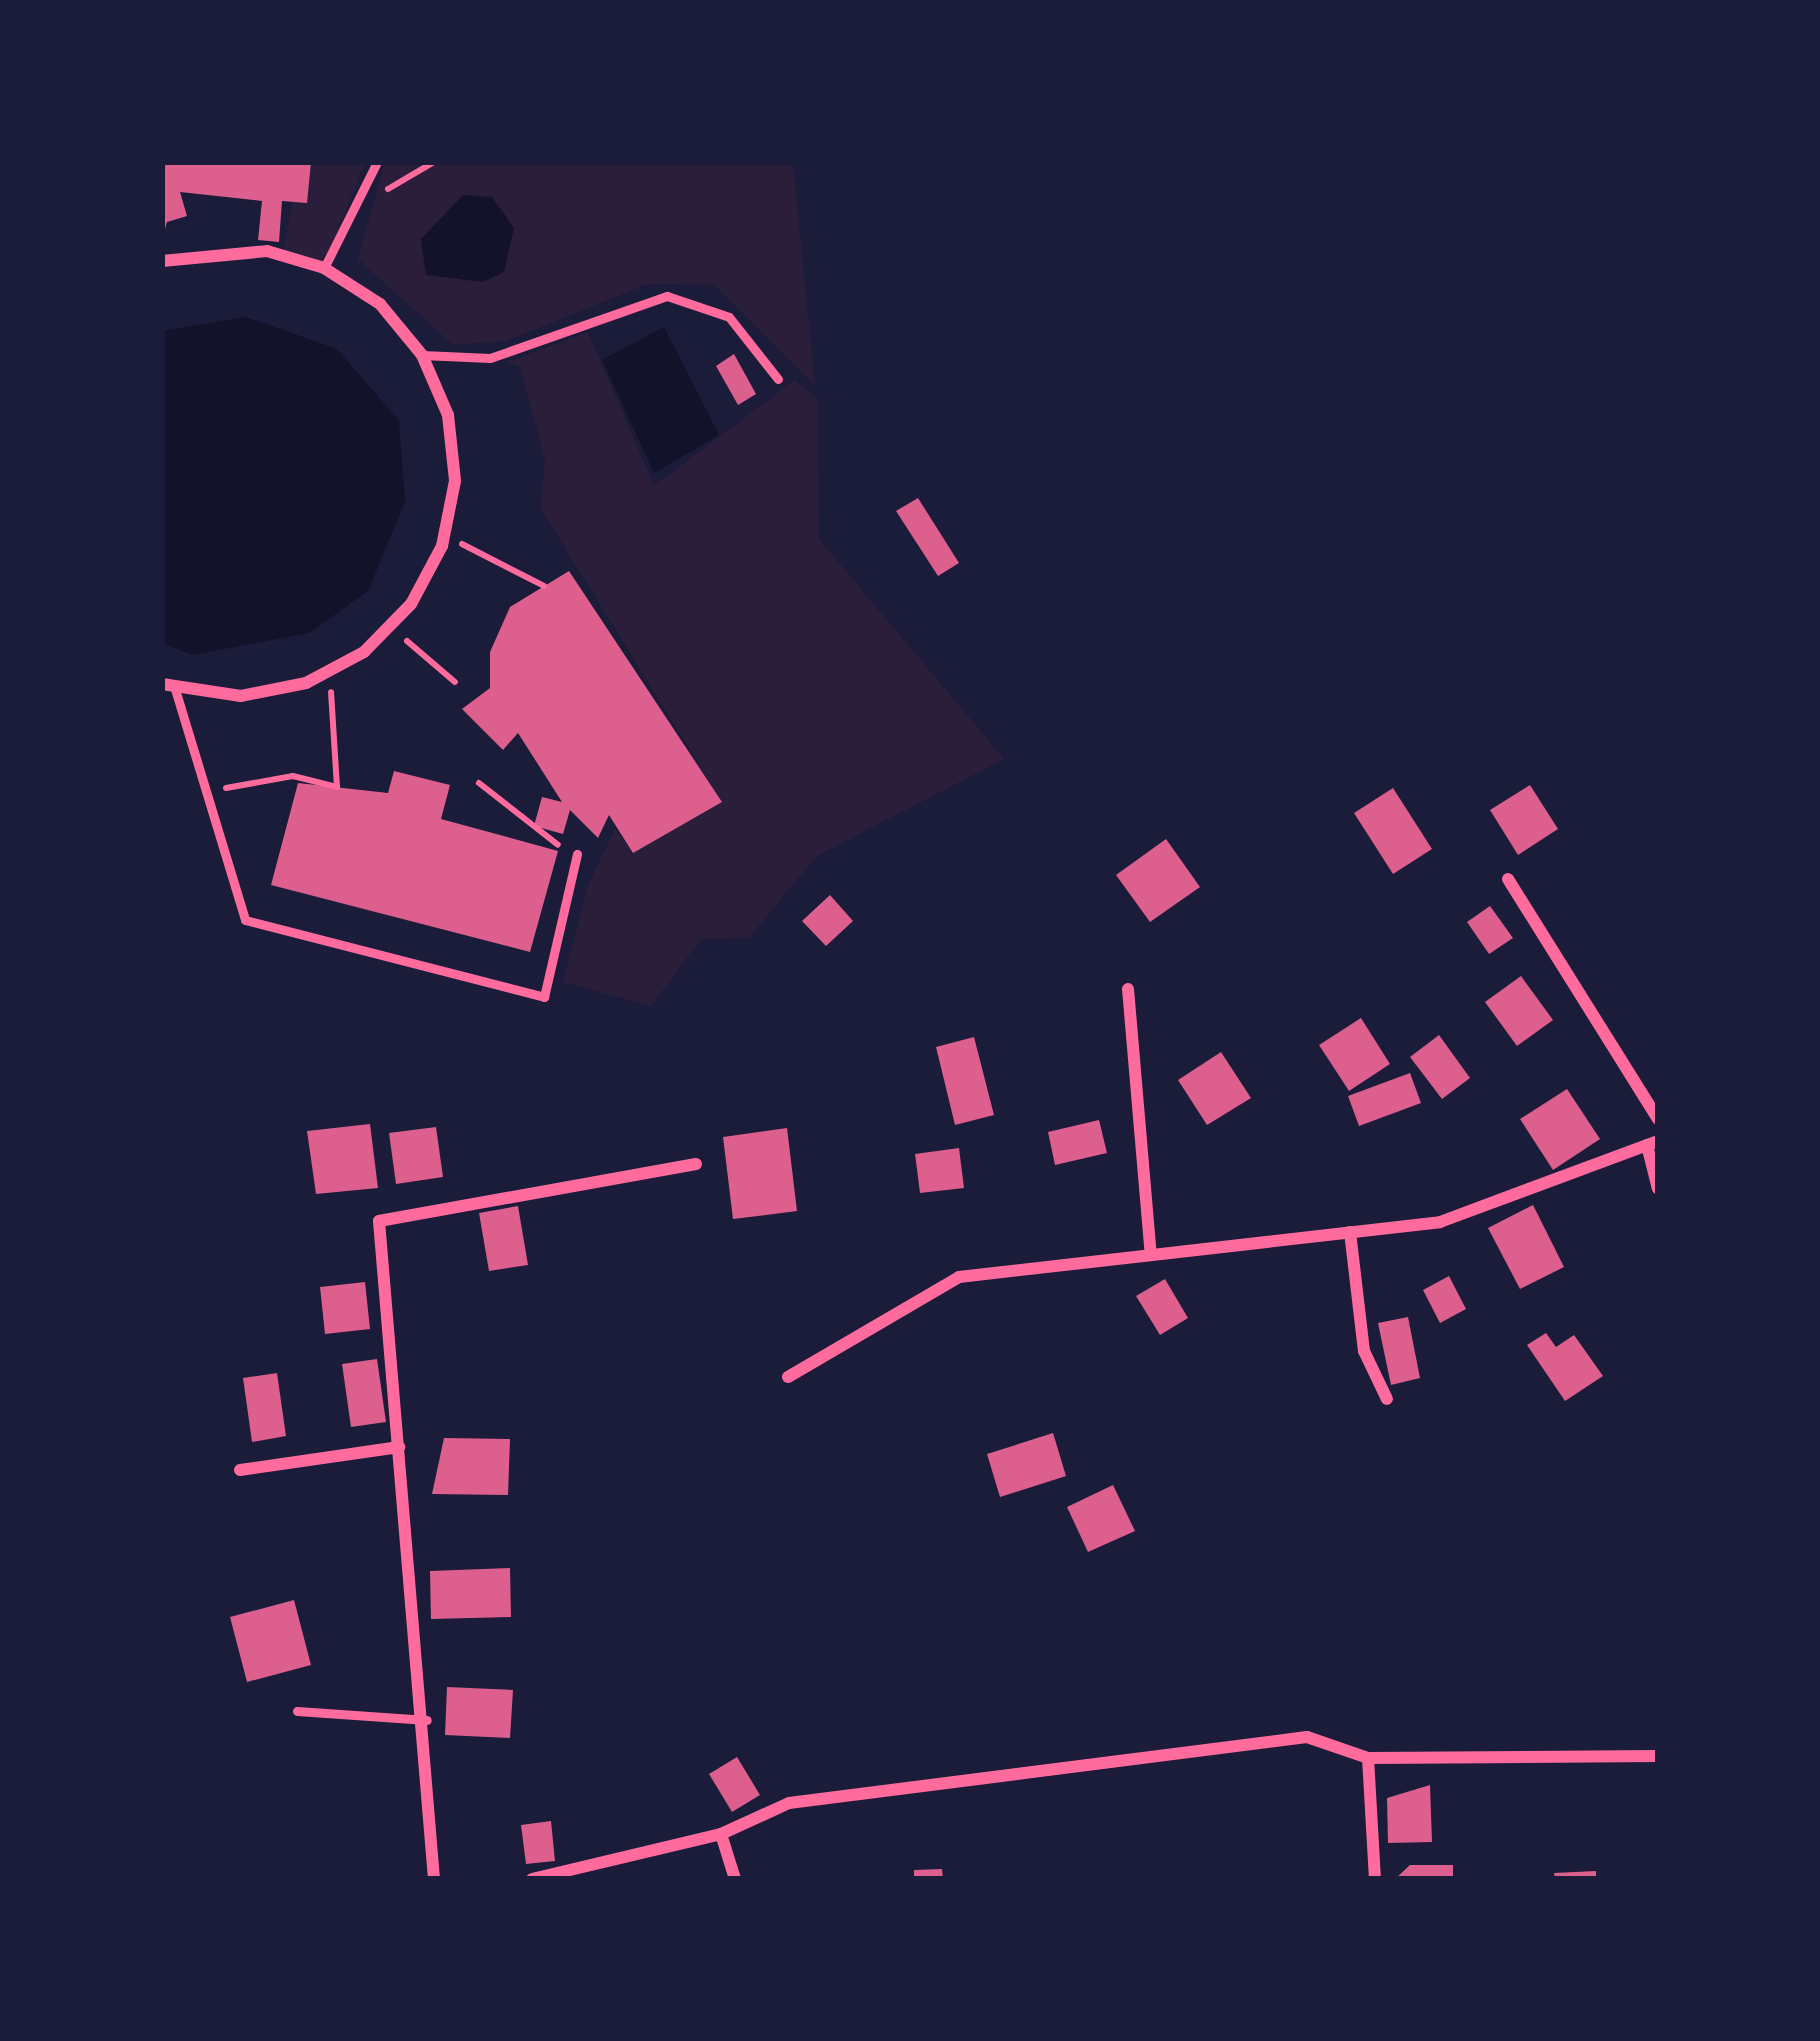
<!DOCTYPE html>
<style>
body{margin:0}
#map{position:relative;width:1820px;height:2041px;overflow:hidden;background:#1b1b3a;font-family:"Libre Baskerville",serif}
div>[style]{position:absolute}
.green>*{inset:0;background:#2a1e3b}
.water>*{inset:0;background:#12122b}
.building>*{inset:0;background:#dd5f8e}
.path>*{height:6px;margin:-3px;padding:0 3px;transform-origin:3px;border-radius:3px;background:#ff6b9d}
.service>*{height:9px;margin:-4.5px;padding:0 4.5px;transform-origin:4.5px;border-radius:4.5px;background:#ff6b9d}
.minor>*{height:12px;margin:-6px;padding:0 6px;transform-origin:6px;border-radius:6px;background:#ff6b9d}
span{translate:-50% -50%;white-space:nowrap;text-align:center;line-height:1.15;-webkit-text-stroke:9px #1b1b3a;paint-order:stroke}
.frame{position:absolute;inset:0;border:165px solid #1b1b3a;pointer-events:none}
</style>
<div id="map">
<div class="green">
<i style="clip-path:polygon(299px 162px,365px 162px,324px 268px,283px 253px)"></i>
<i style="clip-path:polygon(385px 162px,793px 162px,815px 386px,715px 285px,648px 284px,506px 341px,453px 345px,358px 259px)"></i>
<i style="clip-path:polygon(588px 332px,654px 486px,795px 380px,817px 399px,819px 539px,1004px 759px,817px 856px,749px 938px,701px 939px,651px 1006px,563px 982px,588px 885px,615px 828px,633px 853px,722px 802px,541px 509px,545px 460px,520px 367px,507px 362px)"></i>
</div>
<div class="water">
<i style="clip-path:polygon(463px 195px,492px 197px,514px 228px,504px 272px,483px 282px,426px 275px,421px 239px)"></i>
<i style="clip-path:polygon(246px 317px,337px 349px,399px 421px,405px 501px,368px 591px,309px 633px,192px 655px,162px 643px,162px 331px)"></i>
<i style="clip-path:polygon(664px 327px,719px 435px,654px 473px,602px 360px)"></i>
</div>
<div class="building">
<i style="clip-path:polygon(162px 162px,311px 162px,307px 203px,282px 201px,279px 242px,258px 240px,262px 201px,180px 192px,187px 216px,167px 222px,162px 239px)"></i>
<i style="clip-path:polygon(734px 354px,756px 394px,738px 405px,716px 366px)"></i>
<i style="clip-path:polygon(918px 498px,959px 563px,938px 576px,896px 511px)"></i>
<i style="clip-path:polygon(569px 571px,722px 802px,633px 853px,609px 815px,598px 838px,570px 810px,563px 834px,534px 826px,542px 797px,562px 802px,518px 733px,503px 750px,462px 709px,490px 688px,490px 652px,510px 607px)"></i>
<i style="clip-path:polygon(394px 771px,450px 785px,441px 819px,558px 851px,530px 952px,271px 885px,298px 783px,388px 793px)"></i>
<i style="clip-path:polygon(1530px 785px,1558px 829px,1518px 855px,1490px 810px)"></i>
<i style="clip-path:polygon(1393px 788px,1432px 849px,1393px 874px,1354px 813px)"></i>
<i style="clip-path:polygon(1166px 839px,1200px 887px,1150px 922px,1116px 875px)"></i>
<i style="clip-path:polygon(830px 895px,853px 921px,826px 946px,802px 921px)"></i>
<i style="clip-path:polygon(1490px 906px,1513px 938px,1489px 954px,1467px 922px)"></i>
<i style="clip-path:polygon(1521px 976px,1553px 1020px,1517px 1046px,1485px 1002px)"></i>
<i style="clip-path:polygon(1361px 1018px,1390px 1064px,1349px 1091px,1319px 1045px)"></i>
<i style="clip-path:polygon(1439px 1035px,1470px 1078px,1442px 1099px,1410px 1057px)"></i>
<i style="clip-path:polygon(974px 1037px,994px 1115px,955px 1125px,936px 1047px)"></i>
<i style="clip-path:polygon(1221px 1052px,1251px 1098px,1207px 1125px,1178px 1080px)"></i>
<i style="clip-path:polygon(1410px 1073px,1421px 1103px,1359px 1126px,1348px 1096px)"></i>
<i style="clip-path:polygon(1567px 1089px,1600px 1139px,1553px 1170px,1520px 1119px)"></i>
<i style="clip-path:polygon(1099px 1120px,1107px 1153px,1055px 1165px,1048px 1132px)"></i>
<i style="clip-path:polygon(370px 1124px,378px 1188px,316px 1194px,307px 1131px)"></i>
<i style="clip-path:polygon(436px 1127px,443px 1177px,396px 1184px,389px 1133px)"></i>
<i style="clip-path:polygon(787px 1128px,797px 1211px,733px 1219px,723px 1137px)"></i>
<i style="clip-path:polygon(959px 1148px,964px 1188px,920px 1193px,915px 1154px)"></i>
<i style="clip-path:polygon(1533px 1205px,1564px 1267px,1520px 1289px,1488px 1228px)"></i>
<i style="clip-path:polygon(518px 1206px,528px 1265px,489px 1271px,479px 1213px)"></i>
<i style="clip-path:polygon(1449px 1276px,1466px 1309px,1440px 1323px,1423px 1290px)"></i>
<i style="clip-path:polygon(1165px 1279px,1188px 1318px,1160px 1335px,1136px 1296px)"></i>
<i style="clip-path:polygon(365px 1282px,370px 1329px,325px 1334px,320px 1287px)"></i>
<i style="clip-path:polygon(1408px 1317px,1420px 1378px,1391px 1385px,1378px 1323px)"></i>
<i style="clip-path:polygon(1546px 1333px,1556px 1347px,1574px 1335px,1603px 1376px,1565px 1401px,1527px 1345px)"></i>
<i style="clip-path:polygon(377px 1359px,386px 1422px,351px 1427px,342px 1364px)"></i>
<i style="clip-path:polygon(277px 1373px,286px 1436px,252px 1442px,243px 1378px)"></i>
<i style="clip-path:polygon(1053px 1433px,1066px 1476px,1000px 1497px,987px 1454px)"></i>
<i style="clip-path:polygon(444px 1438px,510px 1439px,508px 1495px,432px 1494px)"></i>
<i style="clip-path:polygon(1113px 1485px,1135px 1531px,1088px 1552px,1067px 1507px)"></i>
<i style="clip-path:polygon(510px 1568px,511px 1617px,431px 1619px,430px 1571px)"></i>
<i style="clip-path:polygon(294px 1600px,311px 1665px,247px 1682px,230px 1617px)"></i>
<i style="clip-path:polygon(447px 1687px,513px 1690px,510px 1738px,445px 1735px)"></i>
<i style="clip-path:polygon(737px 1757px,760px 1795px,732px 1812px,709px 1774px)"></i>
<i style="clip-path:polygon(1430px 1785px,1432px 1842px,1388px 1843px,1387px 1798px)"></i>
<i style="clip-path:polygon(551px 1821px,555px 1861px,526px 1864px,521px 1825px)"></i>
<i style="clip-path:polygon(1410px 1865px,1453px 1865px,1453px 1879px,1395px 1879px)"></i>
<i style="clip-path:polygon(942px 1869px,943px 1879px,914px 1879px,914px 1870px)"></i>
<i style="clip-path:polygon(1596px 1871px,1596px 1879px,1555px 1879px,1554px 1873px)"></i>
</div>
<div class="path">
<i style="left:388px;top:189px;width:53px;rotate:-30.4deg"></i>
<i style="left:462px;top:544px;width:92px;rotate:27.1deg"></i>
<i style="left:407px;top:641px;width:63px;rotate:40.5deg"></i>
<i style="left:479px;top:783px;width:100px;rotate:38.1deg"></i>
<i style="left:226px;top:788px;width:68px;rotate:-10.2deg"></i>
<i style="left:293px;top:776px;width:45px;rotate:14deg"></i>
<i style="left:337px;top:787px;width:95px;rotate:-93.6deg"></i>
</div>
<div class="service">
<i style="left:324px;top:268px;width:119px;rotate:-63.4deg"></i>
<i style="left:422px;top:355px;width:68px;rotate:2.5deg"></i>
<i style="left:490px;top:358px;width:188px;rotate:-19.3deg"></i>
<i style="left:667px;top:296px;width:65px;rotate:18.7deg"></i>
<i style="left:729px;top:317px;width:79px;rotate:51.7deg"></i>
<i style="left:175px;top:689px;width:241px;rotate:73.1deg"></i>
<i style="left:245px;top:920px;width:309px;rotate:14.4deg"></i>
<i style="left:544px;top:997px;width:147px;rotate:-77deg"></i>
<i style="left:297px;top:1711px;width:130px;rotate:4deg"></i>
</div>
<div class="minor">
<i style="left:162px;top:261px;width:105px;rotate:-5.4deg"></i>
<i style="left:267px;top:251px;width:59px;rotate:16.6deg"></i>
<i style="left:324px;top:268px;width:67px;rotate:32.7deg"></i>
<i style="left:380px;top:304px;width:66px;rotate:50.5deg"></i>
<i style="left:422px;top:355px;width:65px;rotate:66.6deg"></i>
<i style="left:448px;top:415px;width:66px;rotate:83.9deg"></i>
<i style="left:455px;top:481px;width:66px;rotate:101.3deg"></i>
<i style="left:442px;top:546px;width:66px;rotate:118.1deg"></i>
<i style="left:411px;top:604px;width:67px;rotate:134.4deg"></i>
<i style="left:364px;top:652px;width:66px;rotate:151.9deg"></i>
<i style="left:306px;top:683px;width:66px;rotate:168.7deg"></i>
<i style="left:241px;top:696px;width:80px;rotate:-171.4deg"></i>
<i style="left:1508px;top:879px;width:283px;rotate:58deg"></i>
<i style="left:1128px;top:989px;width:267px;rotate:85.1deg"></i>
<i style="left:1647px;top:1145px;width:45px;rotate:76deg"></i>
<i style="left:1350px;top:1232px;width:120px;rotate:83.3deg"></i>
<i style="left:1364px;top:1351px;width:53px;rotate:64.4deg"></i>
<i style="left:788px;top:1377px;width:198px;rotate:-30.3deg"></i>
<i style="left:959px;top:1277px;width:484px;rotate:-6.5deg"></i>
<i style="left:1440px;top:1222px;width:233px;rotate:-20.4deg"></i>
<i style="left:240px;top:1470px;width:161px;rotate:-8.2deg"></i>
<i style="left:1368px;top:1758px;width:121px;rotate:86.7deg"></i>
<i style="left:721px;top:1834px;width:47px;rotate:72.7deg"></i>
<i style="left:434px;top:1879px;width:660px;rotate:-94.78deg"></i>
<i style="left:379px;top:1221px;width:322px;rotate:-10.2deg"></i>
<i style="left:532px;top:1879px;width:194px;rotate:-13.4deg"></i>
<i style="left:721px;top:1834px;width:75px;rotate:-24.5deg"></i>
<i style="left:789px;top:1803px;width:522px;rotate:-7.26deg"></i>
<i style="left:1307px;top:1737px;width:65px;rotate:19deg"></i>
<i style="left:1368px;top:1758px;width:290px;rotate:-0.4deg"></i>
</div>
<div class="frame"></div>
</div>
